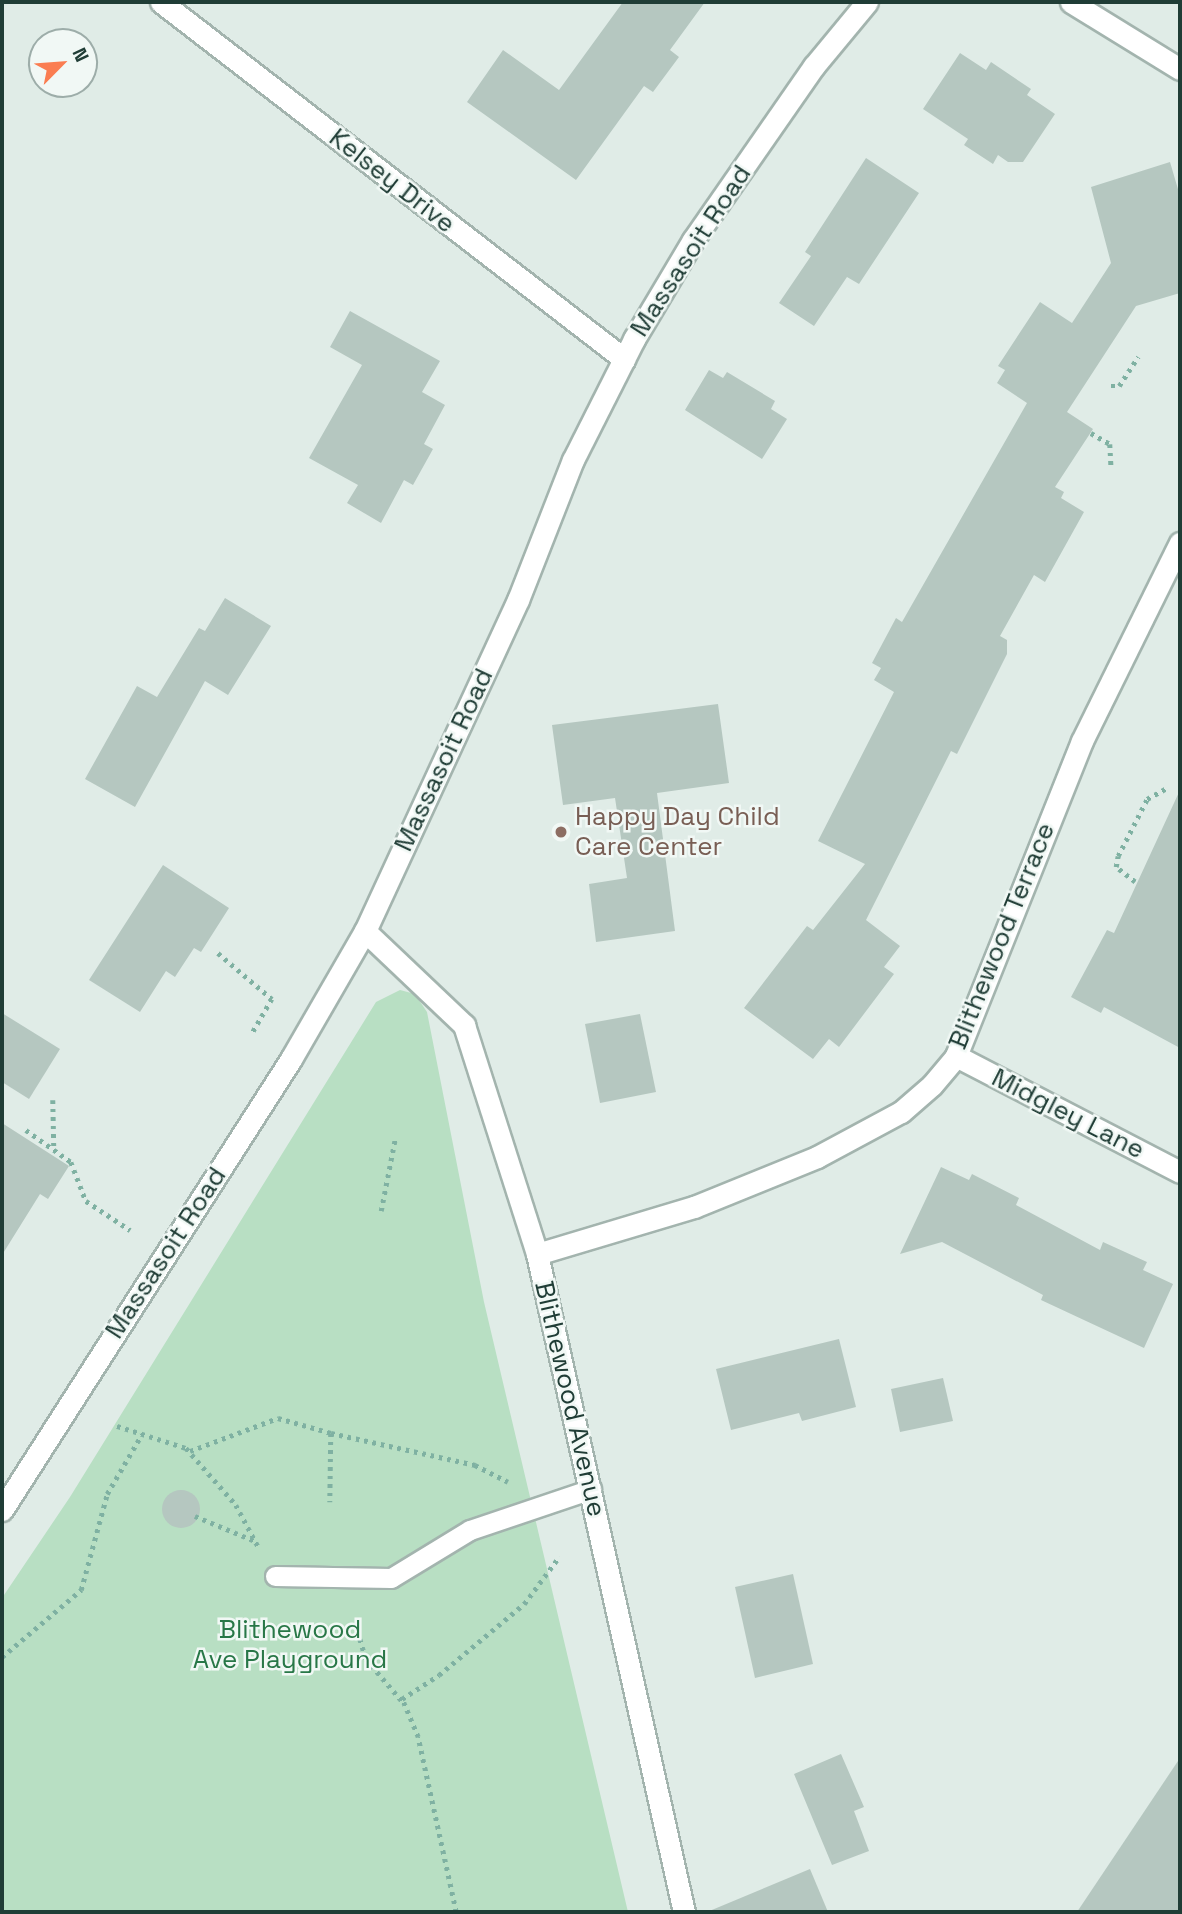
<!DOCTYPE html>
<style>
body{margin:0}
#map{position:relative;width:1182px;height:1914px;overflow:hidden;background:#e0ece7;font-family:"Space Grotesk",sans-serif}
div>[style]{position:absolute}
.green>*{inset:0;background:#b8dfc3}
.building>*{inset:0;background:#b5c7c0}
.round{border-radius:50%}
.path>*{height:4.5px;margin-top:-2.25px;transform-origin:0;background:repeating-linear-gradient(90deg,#7fb1a2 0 3.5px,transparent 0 8.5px)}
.roads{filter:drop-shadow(2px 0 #a3b4ae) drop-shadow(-2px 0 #a3b4ae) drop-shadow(0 2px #a3b4ae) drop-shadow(0 -2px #a3b4ae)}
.service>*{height:19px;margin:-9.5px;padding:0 9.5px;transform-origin:9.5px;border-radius:9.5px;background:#fff}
.minor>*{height:21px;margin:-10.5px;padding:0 10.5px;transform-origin:10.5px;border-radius:10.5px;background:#fff}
.tertiary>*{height:21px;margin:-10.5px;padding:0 10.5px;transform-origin:10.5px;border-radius:10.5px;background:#fff}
.secondary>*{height:21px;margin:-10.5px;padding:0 10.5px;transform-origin:10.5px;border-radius:10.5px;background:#fff}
.dots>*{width:19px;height:19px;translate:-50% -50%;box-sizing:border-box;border:4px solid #f1f8f5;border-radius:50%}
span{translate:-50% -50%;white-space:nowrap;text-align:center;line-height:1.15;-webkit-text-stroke:5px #f1f8f5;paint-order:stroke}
.street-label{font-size:26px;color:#203d36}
.education-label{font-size:26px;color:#785e54}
.left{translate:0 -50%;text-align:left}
.park-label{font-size:26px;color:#287747}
.frame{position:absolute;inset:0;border:4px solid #203d36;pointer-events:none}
.north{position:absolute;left:28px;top:28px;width:70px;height:70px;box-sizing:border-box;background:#f1f8f5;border:2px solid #9dada9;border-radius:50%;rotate:65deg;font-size:19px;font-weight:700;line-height:28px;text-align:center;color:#203d36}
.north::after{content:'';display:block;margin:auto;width:24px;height:32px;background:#fa7d51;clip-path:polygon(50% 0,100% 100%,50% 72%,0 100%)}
</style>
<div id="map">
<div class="green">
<i style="clip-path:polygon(400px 990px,415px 994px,427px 1012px,484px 1302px,628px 1912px,2px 1912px,2px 1598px,70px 1497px,376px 1002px)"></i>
</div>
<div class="building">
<i style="clip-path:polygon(623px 2px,705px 2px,670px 50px,679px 57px,653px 92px,644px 86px,576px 180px,467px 102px,503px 50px,559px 90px)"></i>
<i style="clip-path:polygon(960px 53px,986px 70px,991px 62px,1031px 89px,1027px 95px,1055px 114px,1023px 162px,1008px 162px,998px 155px,993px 164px,964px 145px,968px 139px,923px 109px)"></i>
<i style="clip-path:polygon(866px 158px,919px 193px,859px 284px,847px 277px,814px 326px,779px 303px,811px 256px,805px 252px)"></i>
<i style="clip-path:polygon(1170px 162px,1180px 196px,1180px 293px,1136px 306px,1067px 412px,1093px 429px,1055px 487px,1064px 492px,1061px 498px,1084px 512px,1045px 582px,1034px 575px,1000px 636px,1007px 640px,1007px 654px,957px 754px,951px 751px,866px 920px,900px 946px,884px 967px,894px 974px,839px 1047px,829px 1039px,813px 1059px,744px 1008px,807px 926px,813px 930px,865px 864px,818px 841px,894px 692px,874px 680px,881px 668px,872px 663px,896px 618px,902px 622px,1027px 403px,997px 383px,1005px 370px,998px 366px,1040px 302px,1072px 323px,1111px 263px,1091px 187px)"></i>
<i style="clip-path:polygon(350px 311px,440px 361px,422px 392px,445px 405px,424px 444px,433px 449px,413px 485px,404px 480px,381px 523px,347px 503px,358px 485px,309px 458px,362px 365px,330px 347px)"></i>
<i style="clip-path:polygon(709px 370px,723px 378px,727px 372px,775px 401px,771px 409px,787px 419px,762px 459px,685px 410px)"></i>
<i style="clip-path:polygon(225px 598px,271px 626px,228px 695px,205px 681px,135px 807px,85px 779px,137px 686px,157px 697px,199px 628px,205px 631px)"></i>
<i style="clip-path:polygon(718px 704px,729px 783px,657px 793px,675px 931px,596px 942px,589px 884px,627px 878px,615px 798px,563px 805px,552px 725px)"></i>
<i style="clip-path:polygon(1180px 790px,1180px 1048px,1104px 1007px,1101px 1013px,1071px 997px,1107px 930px,1114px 933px)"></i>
<i style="clip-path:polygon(163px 865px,229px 908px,201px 952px,194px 948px,175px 977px,166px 971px,140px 1012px,89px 980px)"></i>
<i style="clip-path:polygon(2px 1013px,60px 1049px,29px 1099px,2px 1082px)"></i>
<i style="clip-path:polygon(640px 1014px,656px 1092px,600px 1103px,585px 1024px)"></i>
<i style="clip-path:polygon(2px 1123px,69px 1166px,48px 1199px,40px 1194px,2px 1255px)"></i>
<i style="clip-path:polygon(941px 1167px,969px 1180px,972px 1174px,1019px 1198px,1016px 1205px,1100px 1250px,1103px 1242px,1147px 1262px,1143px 1270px,1173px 1284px,1144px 1348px,1041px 1300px,1043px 1295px,942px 1242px,900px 1254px)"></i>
<i style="clip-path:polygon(839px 1339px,856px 1407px,802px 1421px,799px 1413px,731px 1430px,716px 1369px)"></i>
<i style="clip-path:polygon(943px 1378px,953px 1421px,900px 1432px,891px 1389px)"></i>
<i class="round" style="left:162px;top:1490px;width:38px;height:38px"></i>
<i style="clip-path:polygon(793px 1574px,813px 1664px,755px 1678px,735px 1587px)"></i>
<i style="clip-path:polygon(841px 1754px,864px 1807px,854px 1811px,869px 1851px,832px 1865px,794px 1774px)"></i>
<i style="clip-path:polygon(1180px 1758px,1180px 1912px,1077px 1912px)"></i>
<i style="clip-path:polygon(810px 1869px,828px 1912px,707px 1912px)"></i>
</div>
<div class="path">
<i style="left:1111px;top:386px;width:8px"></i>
<i style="left:1119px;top:386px;width:35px;rotate:-57deg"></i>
<i style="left:1091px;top:433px;width:22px;rotate:30deg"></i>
<i style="left:1110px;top:444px;width:22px;rotate:87deg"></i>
<i style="left:1135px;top:882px;width:24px;rotate:-142deg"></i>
<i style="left:1116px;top:867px;width:11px;rotate:-80deg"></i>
<i style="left:1118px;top:856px;width:64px;rotate:-63deg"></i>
<i style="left:1147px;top:799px;width:21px;rotate:-29deg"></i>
<i style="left:218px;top:953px;width:71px;rotate:40.4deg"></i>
<i style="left:272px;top:999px;width:38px;rotate:120deg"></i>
<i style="left:53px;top:1100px;width:46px;rotate:88.8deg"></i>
<i style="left:26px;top:1130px;width:55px;rotate:35.4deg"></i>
<i style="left:71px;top:1162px;width:42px;rotate:69deg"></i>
<i style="left:86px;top:1201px;width:53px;rotate:33.4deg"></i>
<i style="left:381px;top:1211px;width:73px;rotate:-79deg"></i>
<i style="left:117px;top:1426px;width:72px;rotate:17.7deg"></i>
<i style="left:186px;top:1448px;width:76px;rotate:48.7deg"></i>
<i style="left:236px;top:1505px;width:49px;rotate:61.9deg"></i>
<i style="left:331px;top:1433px;width:148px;rotate:12.5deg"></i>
<i style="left:475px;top:1465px;width:37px;rotate:27deg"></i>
<i style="left:190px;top:1451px;width:94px;rotate:-20.6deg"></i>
<i style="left:278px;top:1418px;width:55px;rotate:15.8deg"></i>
<i style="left:331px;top:1433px;width:69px;rotate:90.8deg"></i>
<i style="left:195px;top:1516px;width:65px;rotate:22.6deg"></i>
<i style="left:360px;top:1639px;width:21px;rotate:73deg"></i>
<i style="left:366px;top:1659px;width:55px;rotate:49.4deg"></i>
<i style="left:2px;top:1657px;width:104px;rotate:-40.3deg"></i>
<i style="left:81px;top:1590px;width:99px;rotate:-74.8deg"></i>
<i style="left:107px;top:1494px;width:69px;rotate:-59.7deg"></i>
<i style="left:456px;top:1912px;width:179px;rotate:-102.3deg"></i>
<i style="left:418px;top:1737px;width:41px;rotate:-112.8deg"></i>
<i style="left:402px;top:1699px;width:44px;rotate:-33deg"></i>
<i style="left:439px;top:1675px;width:111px;rotate:-39.9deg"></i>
<i style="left:524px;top:1604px;width:59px;rotate:-53.3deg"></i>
</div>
<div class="roads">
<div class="service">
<i style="left:275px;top:1576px;width:116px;rotate:1deg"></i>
<i style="left:391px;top:1578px;width:92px;rotate:-31.3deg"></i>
<i style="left:470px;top:1530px;width:128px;rotate:-18.7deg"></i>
</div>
<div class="minor">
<i style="left:161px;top:2px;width:585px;rotate:37.63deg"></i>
<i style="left:1071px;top:2px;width:128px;rotate:31.6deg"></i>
<i style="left:956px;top:1056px;width:252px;rotate:27.4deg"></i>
<i style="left:537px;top:1254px;width:164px;rotate:-16.7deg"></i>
<i style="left:694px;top:1207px;width:133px;rotate:-22.1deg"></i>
<i style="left:817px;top:1157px;width:95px;rotate:-28.2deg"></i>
<i style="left:901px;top:1112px;width:41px;rotate:-41.1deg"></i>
<i style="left:932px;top:1085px;width:38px;rotate:-50deg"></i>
<i style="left:956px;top:1056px;width:339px;rotate:-68.2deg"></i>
<i style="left:1082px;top:741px;width:221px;rotate:-63.7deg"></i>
</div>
<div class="tertiary">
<i style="left:365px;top:931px;width:137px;rotate:43.5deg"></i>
<i style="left:464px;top:1025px;width:240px;rotate:72.3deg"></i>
<i style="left:537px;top:1254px;width:674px;rotate:77.41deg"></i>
</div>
<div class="secondary">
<i style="left:2px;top:1510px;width:536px;rotate:-57.35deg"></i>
<i style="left:291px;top:1059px;width:148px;rotate:-60deg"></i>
<i style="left:365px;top:931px;width:365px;rotate:-65.2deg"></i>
<i style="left:518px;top:600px;width:150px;rotate:-68.6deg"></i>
<i style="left:573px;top:460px;width:136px;rotate:-63.2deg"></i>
<i style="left:634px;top:339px;width:115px;rotate:-59.2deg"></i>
<i style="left:693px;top:240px;width:212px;rotate:-55.2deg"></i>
<i style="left:814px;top:66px;width:83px;rotate:-50.4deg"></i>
</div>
</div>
<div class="dots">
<i style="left:561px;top:832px;background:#8d6e63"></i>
</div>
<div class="street-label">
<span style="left:392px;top:181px;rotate:38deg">Kelsey Drive</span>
<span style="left:691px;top:251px;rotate:-57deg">Massasoit Road</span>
<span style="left:444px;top:760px;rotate:-65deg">Massasoit Road</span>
<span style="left:1002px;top:936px;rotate:-68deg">Blithewood Terrace</span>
<span style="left:1068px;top:1114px;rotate:27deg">Midgley Lane</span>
<span style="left:166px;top:1253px;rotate:-57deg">Massasoit Road</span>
<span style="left:570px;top:1399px;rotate:77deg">Blithewood Avenue</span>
</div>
<div class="education-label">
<span class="left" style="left:575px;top:832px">Happy Day Child<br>Care Center</span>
</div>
<div class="park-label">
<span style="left:290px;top:1645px">Blithewood<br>Ave Playground</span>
</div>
<div class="frame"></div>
<div class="north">N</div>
</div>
